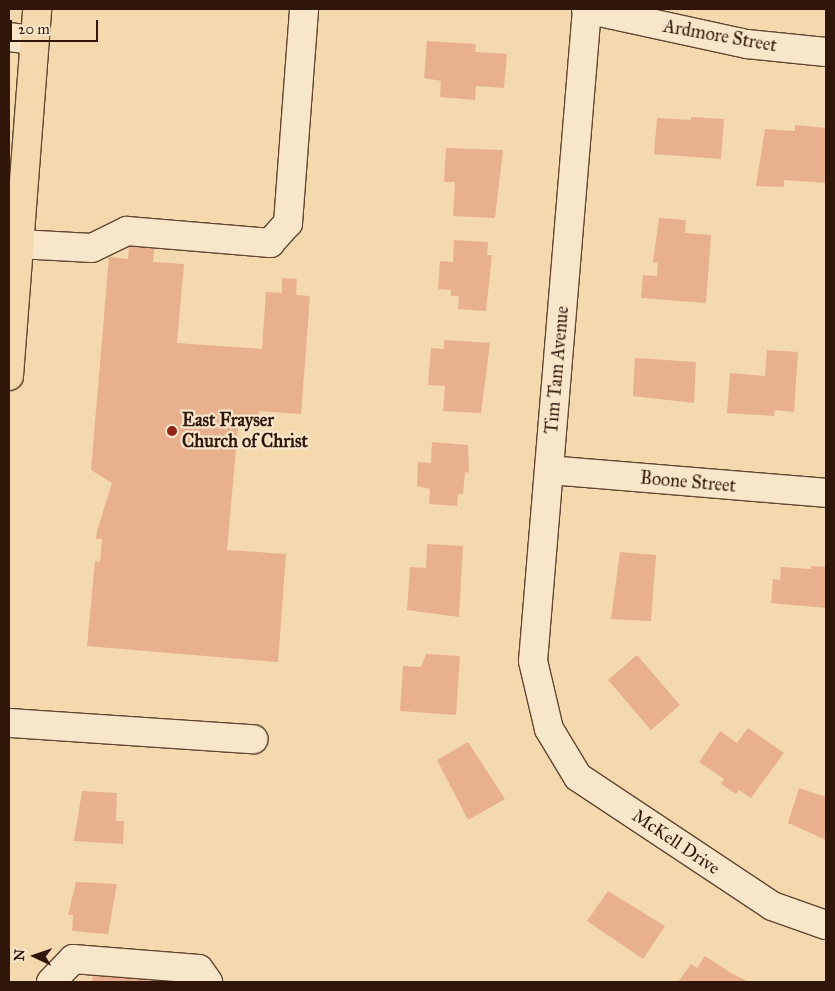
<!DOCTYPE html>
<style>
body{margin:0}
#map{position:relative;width:835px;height:991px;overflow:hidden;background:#f4d8ae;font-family:"IM FELL Great Primer",serif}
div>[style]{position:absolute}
.building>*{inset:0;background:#e9b08e}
.roads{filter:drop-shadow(1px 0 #614632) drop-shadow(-1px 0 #614632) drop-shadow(0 1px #614632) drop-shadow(0 -1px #614632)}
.minor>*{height:28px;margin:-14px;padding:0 14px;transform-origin:14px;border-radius:14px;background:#f8e6ca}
.major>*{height:28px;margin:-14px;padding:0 14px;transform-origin:14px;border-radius:14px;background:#f4d8ae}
.dots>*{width:14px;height:14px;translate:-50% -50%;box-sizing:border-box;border:2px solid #f8e6ca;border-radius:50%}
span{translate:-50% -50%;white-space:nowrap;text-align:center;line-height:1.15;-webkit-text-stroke:4.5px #f8e6ca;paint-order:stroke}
.street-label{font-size:18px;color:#301509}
.poi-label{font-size:18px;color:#301509;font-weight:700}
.left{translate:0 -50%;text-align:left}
.frame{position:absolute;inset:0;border:10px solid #301509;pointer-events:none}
.north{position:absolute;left:10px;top:931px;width:50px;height:50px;-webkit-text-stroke:4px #f8e6ca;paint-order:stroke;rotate:273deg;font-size:14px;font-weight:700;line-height:20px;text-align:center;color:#301509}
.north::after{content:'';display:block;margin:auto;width:18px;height:22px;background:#301509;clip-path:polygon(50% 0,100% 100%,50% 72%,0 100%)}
.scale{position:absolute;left:10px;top:20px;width:88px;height:22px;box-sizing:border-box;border:2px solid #301509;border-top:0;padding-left:6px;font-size:15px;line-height:18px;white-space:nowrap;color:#301509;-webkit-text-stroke:4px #f8e6ca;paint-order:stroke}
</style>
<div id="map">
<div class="building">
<i style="clip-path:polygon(427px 41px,476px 44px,475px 52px,507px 54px,504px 88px,476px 86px,475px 100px,440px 97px,441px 81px,424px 78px)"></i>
<i style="clip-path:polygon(691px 117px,724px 119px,721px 159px,654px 154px,657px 118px,691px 120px)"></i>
<i style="clip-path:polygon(795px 125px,826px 128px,826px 183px,784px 180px,784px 187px,756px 186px,765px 129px,795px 131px)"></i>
<i style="clip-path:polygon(446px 148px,503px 150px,495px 218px,453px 216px,455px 182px,444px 182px)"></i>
<i style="clip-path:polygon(659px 218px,686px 220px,685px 233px,711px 235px,706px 303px,641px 298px,643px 275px,657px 276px,658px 263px,653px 262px)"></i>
<i style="clip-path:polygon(130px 236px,155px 237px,153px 262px,184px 264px,177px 343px,262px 349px,266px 292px,282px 293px,282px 278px,297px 279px,296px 295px,310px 296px,301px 414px,259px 411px,258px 427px,238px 426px,227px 550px,286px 554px,278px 662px,87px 646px,95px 561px,100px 562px,102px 539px,96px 539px,97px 531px,112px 483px,91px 470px,109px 257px,128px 259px)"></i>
<i style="clip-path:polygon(454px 240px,488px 242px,487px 255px,492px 255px,486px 311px,458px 309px,459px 296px,451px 296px,451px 290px,438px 289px,440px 261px,453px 262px)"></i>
<i style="clip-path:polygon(444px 340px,490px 343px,481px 413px,443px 411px,445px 386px,428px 385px,431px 348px,444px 349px)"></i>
<i style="clip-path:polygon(767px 350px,798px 352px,794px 412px,775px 410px,774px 416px,727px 413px,730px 373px,765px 376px)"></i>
<i style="clip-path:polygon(635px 358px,696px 362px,694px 403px,633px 396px)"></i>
<i style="clip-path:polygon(432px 442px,468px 445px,469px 473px,465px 472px,463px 494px,458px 494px,457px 506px,429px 504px,430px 489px,417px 486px,418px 462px,431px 463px)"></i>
<i style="clip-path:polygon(427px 544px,463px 546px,459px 617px,407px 610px,410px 567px,426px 568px)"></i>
<i style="clip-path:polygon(620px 552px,656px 555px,651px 621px,611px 619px)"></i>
<i style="clip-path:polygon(811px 566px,826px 567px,826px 608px,771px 603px,773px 579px,780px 580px,781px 567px,811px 569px)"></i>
<i style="clip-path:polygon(426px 654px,460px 656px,456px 715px,400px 711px,403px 666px,421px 667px)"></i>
<i style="clip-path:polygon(637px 655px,680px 705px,651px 730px,608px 680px)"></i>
<i style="clip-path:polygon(748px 728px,784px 753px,751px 798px,739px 790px,736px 794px,721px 784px,724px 779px,699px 762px,720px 731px,737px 743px)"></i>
<i style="clip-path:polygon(468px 742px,505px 799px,468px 820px,437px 760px)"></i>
<i style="clip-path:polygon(799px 788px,826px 797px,826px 840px,788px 823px)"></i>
<i style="clip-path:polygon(82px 791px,117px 793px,116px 821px,124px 821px,123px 844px,74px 841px)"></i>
<i style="clip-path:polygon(76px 882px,117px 884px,108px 934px,72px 931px,73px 915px,68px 915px)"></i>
<i style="clip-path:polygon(608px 891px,665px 926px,643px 959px,587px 921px)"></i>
<i style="clip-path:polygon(705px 956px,731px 973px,749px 982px,678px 982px,691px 964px,697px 968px)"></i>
<i style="clip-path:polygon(93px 973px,158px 978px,158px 982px,92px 982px)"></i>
</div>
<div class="roads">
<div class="minor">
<i style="left:586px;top:9px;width:165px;rotate:12.3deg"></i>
<i style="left:747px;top:44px;width:79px;rotate:5.8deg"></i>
<i style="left:587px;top:9px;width:654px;rotate:94.73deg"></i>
<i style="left:533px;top:661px;width:70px;rotate:76.8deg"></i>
<i style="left:549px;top:729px;width:56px;rotate:58.9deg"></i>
<i style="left:578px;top:777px;width:233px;rotate:33.6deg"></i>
<i style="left:772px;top:906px;width:57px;rotate:19.4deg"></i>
<i style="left:9px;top:37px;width:25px;rotate:7deg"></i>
<i style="left:19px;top:244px;width:73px;rotate:3.1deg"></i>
<i style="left:92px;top:248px;width:39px;rotate:-26deg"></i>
<i style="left:127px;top:231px;width:144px;rotate:4.8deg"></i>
<i style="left:270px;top:243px;width:27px;rotate:-48deg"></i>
<i style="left:288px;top:223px;width:215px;rotate:-85.7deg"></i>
<i style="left:549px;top:470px;width:278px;rotate:4.7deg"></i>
<i style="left:9px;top:723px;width:245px;rotate:3.8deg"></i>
<i style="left:51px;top:982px;width:32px;rotate:-46deg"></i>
<i style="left:73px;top:959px;width:126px;rotate:4.5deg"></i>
<i style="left:199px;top:969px;width:16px;rotate:55deg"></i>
</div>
<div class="major">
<i style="left:9px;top:376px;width:368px;rotate:-85.6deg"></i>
</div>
</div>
<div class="dots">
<i style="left:172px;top:431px;background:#8f2418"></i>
</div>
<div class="street-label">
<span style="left:720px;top:36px;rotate:10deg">Ardmore Street</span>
<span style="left:557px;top:370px;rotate:-85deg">Tim Tam Avenue</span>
<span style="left:688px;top:482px;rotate:5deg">Boone Street</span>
<span style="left:676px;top:842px;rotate:34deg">McKell Drive</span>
</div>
<div class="poi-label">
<span class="left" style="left:182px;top:431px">East Frayser<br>Church of Christ</span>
</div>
<div class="frame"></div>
<div class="north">N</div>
<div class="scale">20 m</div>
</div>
